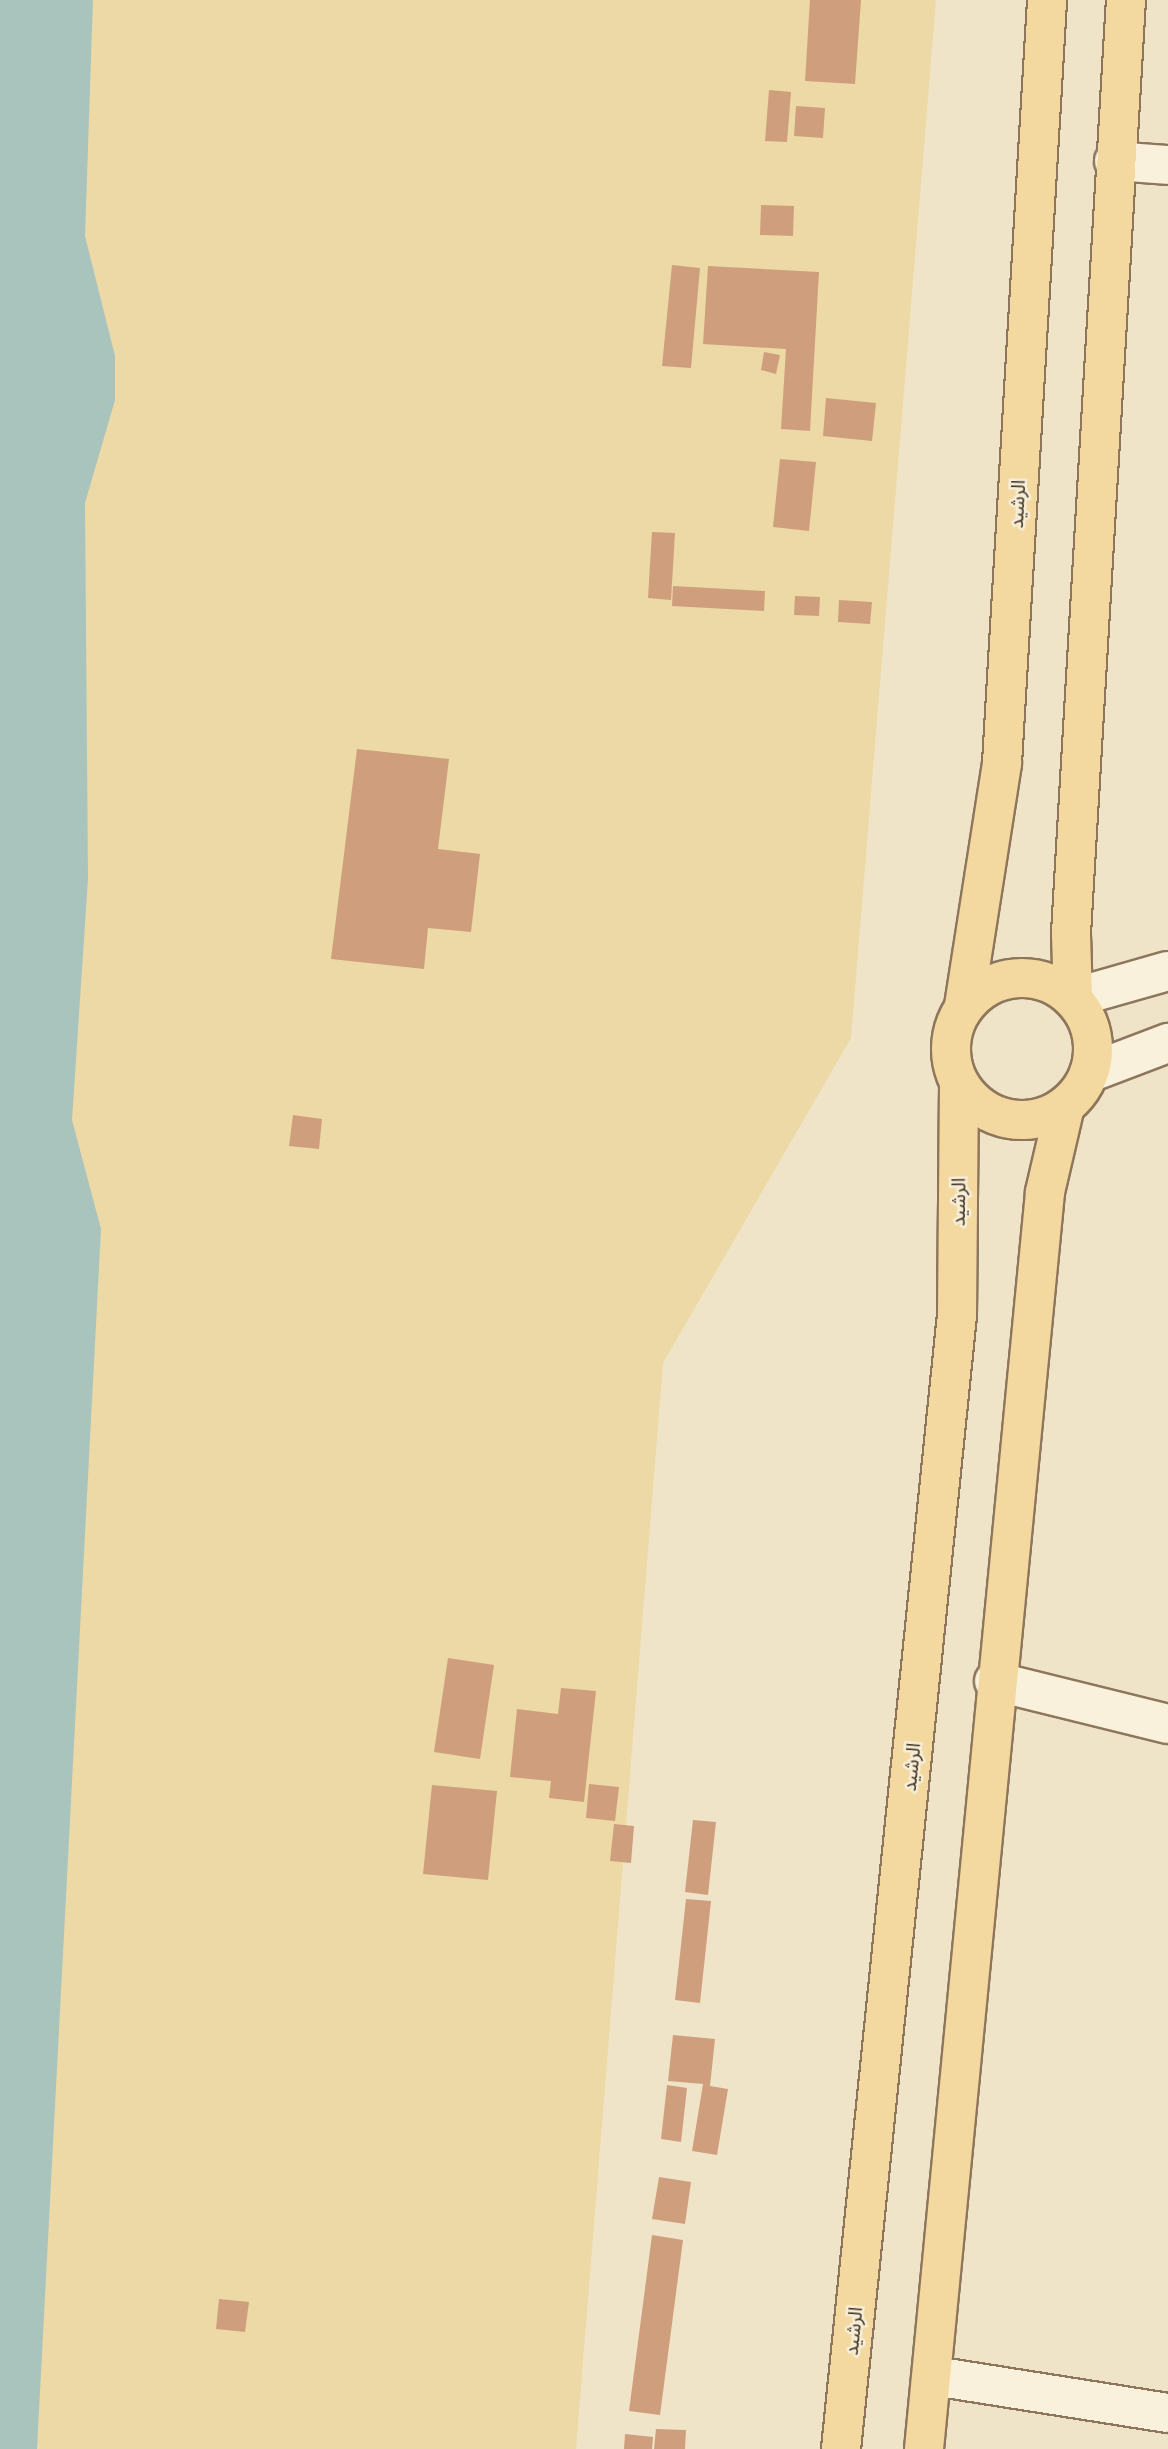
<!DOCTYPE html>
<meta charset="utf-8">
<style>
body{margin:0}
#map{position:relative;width:1168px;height:2449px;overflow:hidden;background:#f0e4c8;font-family:"PT Serif","Noto Sans Arabic",serif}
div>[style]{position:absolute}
.sand>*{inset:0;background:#ecd9a5}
.water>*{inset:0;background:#a9c4bc}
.building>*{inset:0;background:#cf9f7d}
.roads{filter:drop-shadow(2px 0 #8d765c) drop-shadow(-2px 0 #8d765c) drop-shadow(0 2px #8d765c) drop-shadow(0 -2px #8d765c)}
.minor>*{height:38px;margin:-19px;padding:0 19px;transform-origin:19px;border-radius:19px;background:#faf1dc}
.secondary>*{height:38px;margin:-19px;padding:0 19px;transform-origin:19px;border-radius:19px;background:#faf1dc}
.primary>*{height:38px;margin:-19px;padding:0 19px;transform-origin:19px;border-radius:19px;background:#f3d9a0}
.primary>.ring{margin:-19px;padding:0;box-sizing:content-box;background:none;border:38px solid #f3d9a0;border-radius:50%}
span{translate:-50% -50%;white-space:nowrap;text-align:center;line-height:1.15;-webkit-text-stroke:5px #f7eed8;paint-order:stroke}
.street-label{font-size:19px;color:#3d2e20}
</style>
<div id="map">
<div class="sand">
<i style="clip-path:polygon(0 0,936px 0,851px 1038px,663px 1363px,576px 2449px,0 2449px)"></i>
</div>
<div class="water">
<i style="clip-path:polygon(0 0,93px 0,85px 236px,115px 356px,115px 400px,85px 503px,88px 879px,72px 1120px,101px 1229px,37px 2449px,0 2449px)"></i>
</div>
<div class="building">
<i style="clip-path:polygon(810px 0,861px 0,855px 84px,805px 81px)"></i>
<i style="clip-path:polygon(769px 90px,791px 92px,787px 142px,765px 141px)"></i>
<i style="clip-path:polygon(796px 106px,825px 108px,823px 138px,794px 136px)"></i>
<i style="clip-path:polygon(761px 205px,794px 206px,793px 236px,760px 235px)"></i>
<i style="clip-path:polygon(672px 265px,700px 268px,691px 368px,662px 366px)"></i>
<i style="clip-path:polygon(708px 266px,819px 272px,810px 431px,781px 429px,786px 349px,703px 344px)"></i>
<i style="clip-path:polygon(764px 352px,780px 355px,776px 374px,761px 370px)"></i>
<i style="clip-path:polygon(826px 398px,876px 403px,872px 441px,823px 436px)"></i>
<i style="clip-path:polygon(780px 459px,816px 462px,809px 531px,773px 527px)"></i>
<i style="clip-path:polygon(652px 532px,675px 533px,671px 600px,648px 598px)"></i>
<i style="clip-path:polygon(673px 586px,765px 591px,764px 611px,672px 606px)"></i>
<i style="clip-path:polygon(795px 596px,820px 597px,819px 616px,794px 615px)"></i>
<i style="clip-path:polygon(839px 600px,872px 602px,870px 624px,838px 622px)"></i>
<i style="clip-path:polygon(357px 749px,449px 759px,438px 849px,480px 854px,471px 932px,428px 928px,424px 969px,331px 959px)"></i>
<i style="clip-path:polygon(293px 1115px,322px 1119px,319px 1149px,289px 1146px)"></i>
<i style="clip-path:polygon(448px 1658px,494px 1665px,480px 1759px,434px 1752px)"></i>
<i style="clip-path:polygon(561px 1688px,596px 1691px,584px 1802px,549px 1798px,551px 1781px,510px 1777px,517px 1709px,558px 1714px)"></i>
<i style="clip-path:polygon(589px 1784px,619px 1787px,615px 1821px,586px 1818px)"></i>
<i style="clip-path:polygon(432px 1785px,497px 1791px,488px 1880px,423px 1874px)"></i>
<i style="clip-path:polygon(693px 1820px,716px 1822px,708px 1895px,685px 1892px)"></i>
<i style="clip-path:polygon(614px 1824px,634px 1826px,631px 1863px,610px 1861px)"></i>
<i style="clip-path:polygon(686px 1899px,711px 1901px,700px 2003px,675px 2000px)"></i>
<i style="clip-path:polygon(673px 2035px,715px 2039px,710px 2086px,728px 2089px,717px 2155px,692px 2151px,703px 2084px,668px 2081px)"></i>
<i style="clip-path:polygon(667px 2085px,687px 2088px,681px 2142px,661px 2139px)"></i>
<i style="clip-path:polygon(659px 2177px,691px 2182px,685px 2224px,652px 2219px)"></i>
<i style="clip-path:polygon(652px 2235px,683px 2240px,660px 2415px,629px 2411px)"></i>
<i style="clip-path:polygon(219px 2299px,249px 2302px,245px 2332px,216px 2329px)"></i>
<i style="clip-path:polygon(656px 2429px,686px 2430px,685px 2449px,654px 2449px)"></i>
<i style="clip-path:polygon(625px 2434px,653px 2437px,652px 2449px,624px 2449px)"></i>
</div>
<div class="roads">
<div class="minor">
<i style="left:994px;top:1681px;width:179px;rotate:13.9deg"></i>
<i style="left:934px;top:2376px;width:237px;rotate:9deg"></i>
</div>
<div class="secondary">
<i style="left:1114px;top:161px;width:54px;rotate:4.2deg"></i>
<i style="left:1073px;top:998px;width:99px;rotate:-15.9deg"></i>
<i style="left:1089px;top:1073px;width:85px;rotate:-20.8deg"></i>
</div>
<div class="primary">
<i class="ring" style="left:951px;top:978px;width:104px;height:104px"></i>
<i style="left:1073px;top:998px;width:65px;rotate:-91.8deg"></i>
<i style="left:1071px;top:933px;width:935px;rotate:-86.63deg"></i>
<i style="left:964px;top:1006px;width:246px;rotate:-81.1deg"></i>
<i style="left:1002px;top:763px;width:764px;rotate:-86.62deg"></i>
<i style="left:841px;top:2449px;width:1140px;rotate:-84.16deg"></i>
<i style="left:957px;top:1315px;width:232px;rotate:-89.5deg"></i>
<i style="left:924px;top:2449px;width:1263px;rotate:-84.5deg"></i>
<i style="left:1045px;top:1192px;width:88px;rotate:-76.9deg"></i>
</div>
</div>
<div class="street-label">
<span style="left:1017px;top:504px;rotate:-87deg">الرشيد</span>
<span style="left:958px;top:1202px;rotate:-89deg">الرشيد</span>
<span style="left:911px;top:1767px;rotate:-84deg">الرشيد</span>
<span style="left:853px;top:2331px;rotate:-84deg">الرشيد</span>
</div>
</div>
